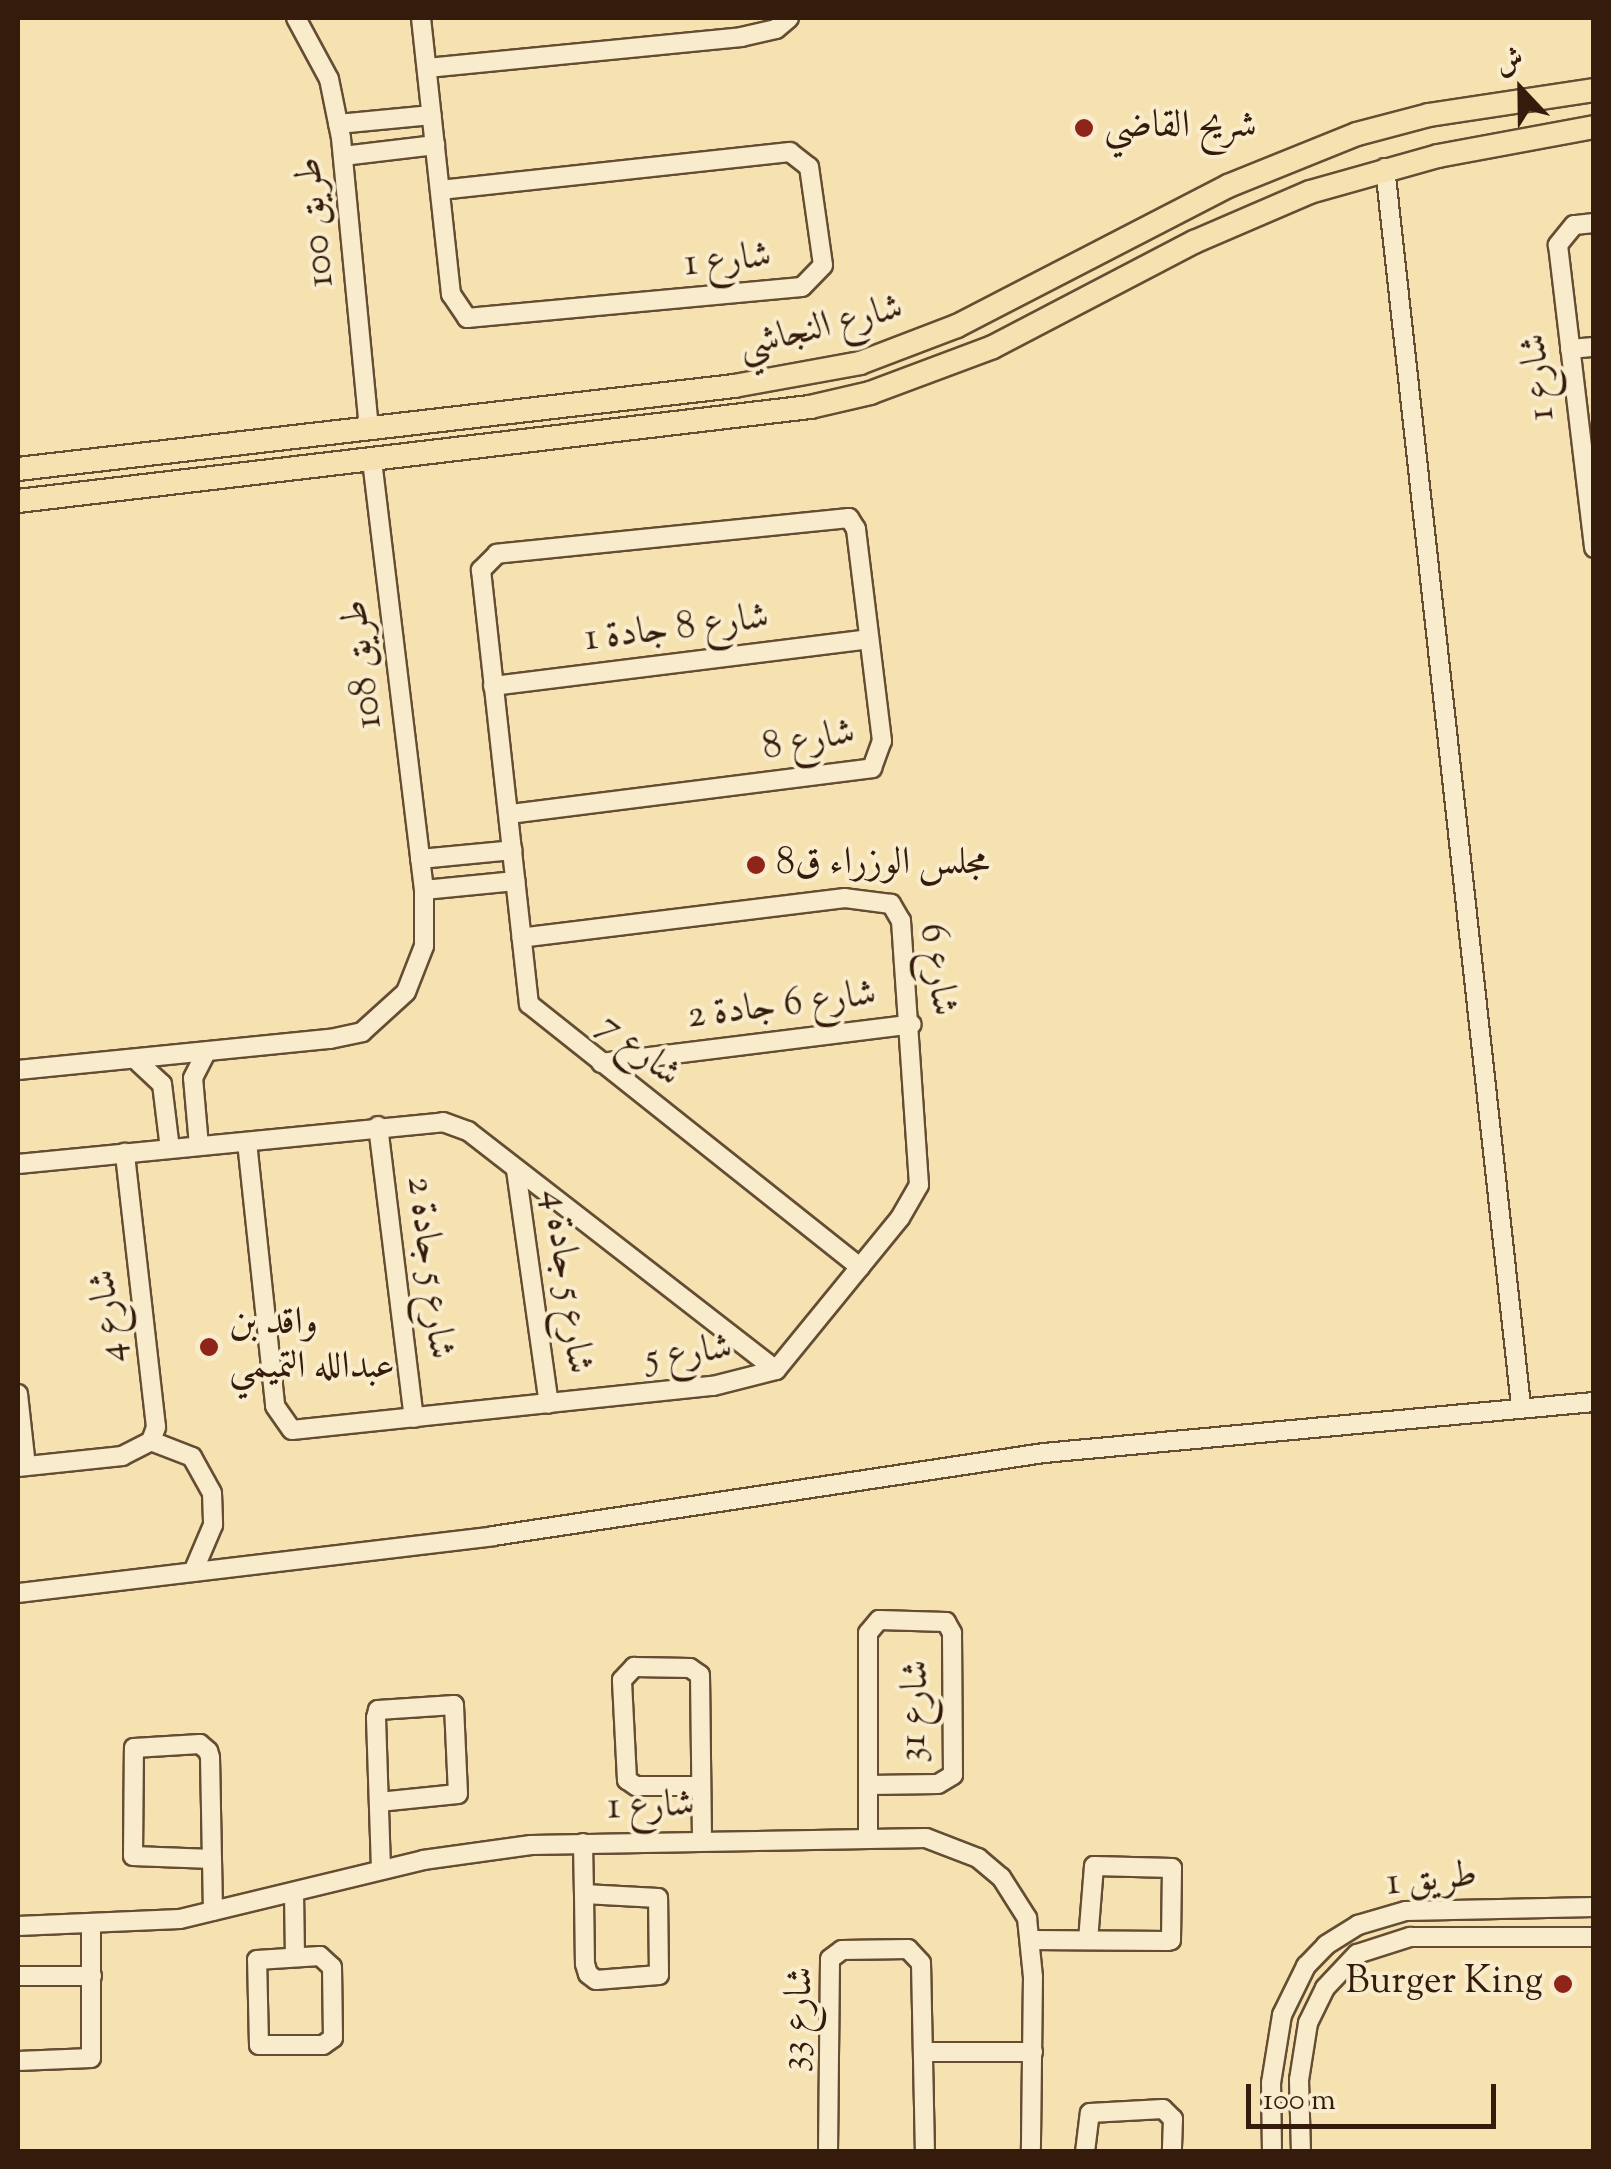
<!DOCTYPE html>
<meta charset="utf-8">
<style>
body{margin:0}
#map{position:relative;width:1611px;height:2169px;overflow:hidden;background:#f5e2b0;font-family:"Sorts Mill Goudy",Amiri,serif}
div>[style]{position:absolute}
.roads{filter:drop-shadow(2px 0 #654d34) drop-shadow(-2px 0 #654d34) drop-shadow(0 2px #654d34) drop-shadow(0 -2px #654d34)}
.minor>*{height:18px;margin:-9px;padding:0 9px;transform-origin:9px;border-radius:9px;background:#f8eccc}
.major>*{height:22px;margin:-11px;padding:0 11px;transform-origin:11px;border-radius:11px;background:#f5e2b0}
.dots>*{width:28px;height:28px;translate:-50% -50%;box-sizing:border-box;border:5px solid #f8eccc;border-radius:50%}
span{translate:-50% -50%;white-space:nowrap;text-align:center;line-height:1.15;-webkit-text-stroke:8px #f8eccc;paint-order:stroke}
.poi-label{font-size:38px;color:#351b0b}
.left{translate:0 -50%;text-align:left}
.right{translate:-100% -50%;text-align:right}
.street-label{font-size:38px;color:#351b0b}
.frame{position:absolute;inset:0;border:20px solid #351b0b;pointer-events:none}
.north{position:absolute;left:1471px;top:40px;width:100px;height:100px;-webkit-text-stroke:8px #f8eccc;paint-order:stroke;rotate:338deg;font-size:28px;font-weight:700;line-height:40px;text-align:center;color:#351b0b}
.north::after{content:'';display:block;margin:auto;width:35px;height:45px;background:#351b0b;clip-path:polygon(50% 0,100% 100%,50% 72%,0 100%)}
.scale{position:absolute;left:1246px;top:2084px;width:250px;height:45px;box-sizing:border-box;border:5px solid #351b0b;border-top:0;padding-left:12px;font-size:30px;line-height:35px;white-space:nowrap;color:#351b0b;-webkit-text-stroke:8px #f8eccc;paint-order:stroke}
</style>
<div id="map">
<div class="roads">
<div class="minor">
<i style="left:296px;top:18px;width:69px;rotate:61.6deg"></i>
<i style="left:329px;top:79px;width:60px;rotate:78.5deg"></i>
<i style="left:341px;top:138px;width:293px;rotate:84.5deg"></i>
<i style="left:421px;top:18px;width:278px;rotate:83.8deg"></i>
<i style="left:451px;top:294px;width:29px;rotate:56deg"></i>
<i style="left:467px;top:318px;width:336px;rotate:-5.3deg"></i>
<i style="left:802px;top:287px;width:30px;rotate:-46deg"></i>
<i style="left:823px;top:265px;width:99px;rotate:-98.1deg"></i>
<i style="left:809px;top:167px;width:24px;rotate:-142deg"></i>
<i style="left:790px;top:152px;width:352px;rotate:173.8deg"></i>
<i style="left:427px;top:68px;width:316px;rotate:-5.6deg"></i>
<i style="left:741px;top:37px;width:36px;rotate:-13deg"></i>
<i style="left:776px;top:29px;width:17px;rotate:-40deg"></i>
<i style="left:338px;top:124px;width:94px;rotate:-5.5deg"></i>
<i style="left:343px;top:156px;width:93px;rotate:-6.8deg"></i>
<i style="left:1385px;top:168px;width:1245px;rotate:83.73deg"></i>
<i style="left:1594px;top:223px;width:20px;rotate:174deg"></i>
<i style="left:1574px;top:225px;width:26px;rotate:129deg"></i>
<i style="left:1558px;top:245px;width:305px;rotate:83.2deg"></i>
<i style="left:1570px;top:349px;width:24px;rotate:-5deg"></i>
<i style="left:493px;top:686px;width:379px;rotate:-7.1deg"></i>
<i style="left:510px;top:814px;width:365px;rotate:-7.2deg"></i>
<i style="left:872px;top:768px;width:29px;rotate:-70deg"></i>
<i style="left:882px;top:741px;width:214px;rotate:-97deg"></i>
<i style="left:856px;top:529px;width:13px;rotate:-122deg"></i>
<i style="left:849px;top:518px;width:354px;rotate:174.2deg"></i>
<i style="left:497px;top:554px;width:23px;rotate:135deg"></i>
<i style="left:481px;top:570px;width:437px;rotate:83.7deg"></i>
<i style="left:529px;top:1004px;width:423px;rotate:38.5deg"></i>
<i style="left:420px;top:859px;width:93px;rotate:-5.5deg"></i>
<i style="left:424px;top:890px;width:92px;rotate:-5.6deg"></i>
<i style="left:137px;top:1061px;width:34px;rotate:43deg"></i>
<i style="left:162px;top:1084px;width:65px;rotate:83deg"></i>
<i style="left:601px;top:1063px;width:313px;rotate:-7.1deg"></i>
<i style="left:18px;top:1070px;width:314px;rotate:-5.7deg"></i>
<i style="left:330px;top:1039px;width:33px;rotate:-12deg"></i>
<i style="left:362px;top:1032px;width:59px;rotate:-42.3deg"></i>
<i style="left:406px;top:992px;width:49px;rotate:-68.6deg"></i>
<i style="left:424px;top:946px;width:56px;rotate:-90deg"></i>
<i style="left:424px;top:890px;width:431px;rotate:-96.9deg"></i>
<i style="left:378px;top:1126px;width:294px;rotate:83deg"></i>
<i style="left:247px;top:1142px;width:265px;rotate:83.9deg"></i>
<i style="left:275px;top:1406px;width:29px;rotate:55deg"></i>
<i style="left:292px;top:1430px;width:423px;rotate:-6deg"></i>
<i style="left:713px;top:1386px;width:65px;rotate:-14.3deg"></i>
<i style="left:776px;top:1370px;width:196px;rotate:-50.8deg"></i>
<i style="left:900px;top:1218px;width:38px;rotate:-60deg"></i>
<i style="left:919px;top:1185px;width:265px;rotate:-93.9deg"></i>
<i style="left:901px;top:921px;width:20px;rotate:-120deg"></i>
<i style="left:891px;top:904px;width:46px;rotate:-172.6deg"></i>
<i style="left:845px;top:898px;width:326px;rotate:173deg"></i>
<i style="left:199px;top:1146px;width:68px;rotate:-95deg"></i>
<i style="left:193px;top:1078px;width:27px;rotate:-63deg"></i>
<i style="left:18px;top:1164px;width:427px;rotate:-5.6deg"></i>
<i style="left:443px;top:1122px;width:27px;rotate:20deg"></i>
<i style="left:468px;top:1131px;width:390px;rotate:37.8deg"></i>
<i style="left:516px;top:1170px;width:236px;rotate:82deg"></i>
<i style="left:18px;top:1394px;width:72px;rotate:83.7deg"></i>
<i style="left:151px;top:1441px;width:44px;rotate:21.3deg"></i>
<i style="left:192px;top:1457px;width:41px;rotate:60.9deg"></i>
<i style="left:212px;top:1493px;width:32px;rotate:88deg"></i>
<i style="left:213px;top:1525px;width:51px;rotate:113.1deg"></i>
<i style="left:18px;top:1467px;width:105px;rotate:-6deg"></i>
<i style="left:122px;top:1456px;width:33px;rotate:-27deg"></i>
<i style="left:151px;top:1441px;width:15px;rotate:-70deg"></i>
<i style="left:156px;top:1427px;width:276px;rotate:-96.5deg"></i>
<i style="left:18px;top:1593px;width:478px;rotate:-6.8deg"></i>
<i style="left:493px;top:1536px;width:557px;rotate:-8.57deg"></i>
<i style="left:1044px;top:1453px;width:552px;rotate:-5.3deg"></i>
<i style="left:701px;top:1786px;width:65px;rotate:180deg"></i>
<i style="left:636px;top:1786px;width:11px;rotate:-146deg"></i>
<i style="left:627px;top:1780px;width:100px;rotate:-92.9deg"></i>
<i style="left:622px;top:1680px;width:18px;rotate:-47deg"></i>
<i style="left:634px;top:1667px;width:56px;rotate:1deg"></i>
<i style="left:690px;top:1668px;width:12px;rotate:35deg"></i>
<i style="left:700px;top:1675px;width:163px;rotate:89.3deg"></i>
<i style="left:379px;top:1802px;width:79px;rotate:-5.8deg"></i>
<i style="left:458px;top:1794px;width:89px;rotate:-92.6deg"></i>
<i style="left:454px;top:1705px;width:76px;rotate:176.2deg"></i>
<i style="left:378px;top:1710px;width:8px;rotate:104deg"></i>
<i style="left:376px;top:1718px;width:152px;rotate:88.1deg"></i>
<i style="left:868px;top:1835px;width:202px;rotate:-90deg"></i>
<i style="left:868px;top:1633px;width:17px;rotate:-50deg"></i>
<i style="left:879px;top:1620px;width:67px;rotate:1.7deg"></i>
<i style="left:946px;top:1622px;width:13px;rotate:61deg"></i>
<i style="left:952px;top:1633px;width:142px;rotate:89.6deg"></i>
<i style="left:953px;top:1775px;width:17px;rotate:149deg"></i>
<i style="left:938px;top:1784px;width:69px;rotate:179.2deg"></i>
<i style="left:583px;top:1843px;width:51px;rotate:88.9deg"></i>
<i style="left:584px;top:1894px;width:70px;rotate:89.2deg"></i>
<i style="left:585px;top:1964px;width:10px;rotate:73deg"></i>
<i style="left:588px;top:1974px;width:10px;rotate:37deg"></i>
<i style="left:596px;top:1980px;width:63px;rotate:-4.5deg"></i>
<i style="left:659px;top:1975px;width:77px;rotate:-90.7deg"></i>
<i style="left:658px;top:1898px;width:74px;rotate:-176.9deg"></i>
<i style="left:212px;top:1859px;width:79px;rotate:-177.8deg"></i>
<i style="left:133px;top:1856px;width:108px;rotate:-89.5deg"></i>
<i style="left:134px;top:1748px;width:66px;rotate:-3.5deg"></i>
<i style="left:200px;top:1744px;width:11px;rotate:41deg"></i>
<i style="left:208px;top:1751px;width:6px;rotate:72deg"></i>
<i style="left:210px;top:1757px;width:102px;rotate:88.9deg"></i>
<i style="left:212px;top:1859px;width:52px;rotate:88.9deg"></i>
<i style="left:294px;top:1893px;width:63px;rotate:89.1deg"></i>
<i style="left:18px;top:1926px;width:162px;rotate:-2.5deg"></i>
<i style="left:180px;top:1919px;width:250px;rotate:-13.6deg"></i>
<i style="left:423px;top:1860px;width:109px;rotate:-7.9deg"></i>
<i style="left:531px;top:1845px;width:395px;rotate:-1deg"></i>
<i style="left:926px;top:1838px;width:56px;rotate:21deg"></i>
<i style="left:978px;top:1858px;width:30px;rotate:40deg"></i>
<i style="left:1001px;top:1877px;width:49px;rotate:57.6deg"></i>
<i style="left:1027px;top:1918px;width:59px;rotate:84.2deg"></i>
<i style="left:1033px;top:1977px;width:175px;rotate:90.7deg"></i>
<i style="left:1032px;top:1940px;width:136px;rotate:0.4deg"></i>
<i style="left:1168px;top:1941px;width:3px;rotate:-18deg"></i>
<i style="left:1171px;top:1940px;width:72px;rotate:-89.2deg"></i>
<i style="left:1172px;top:1868px;width:78px;rotate:-178.5deg"></i>
<i style="left:1094px;top:1866px;width:74px;rotate:94.6deg"></i>
<i style="left:320px;top:1956px;width:16px;rotate:43deg"></i>
<i style="left:332px;top:1967px;width:71px;rotate:89.2deg"></i>
<i style="left:333px;top:2038px;width:12px;rotate:145deg"></i>
<i style="left:323px;top:2045px;width:64px;rotate:180deg"></i>
<i style="left:259px;top:2045px;width:85px;rotate:-91.3deg"></i>
<i style="left:257px;top:1960px;width:63px;rotate:-3.6deg"></i>
<i style="left:18px;top:1976px;width:74px"></i>
<i style="left:923px;top:2052px;width:110px"></i>
<i style="left:18px;top:2061px;width:73px;rotate:-2.4deg"></i>
<i style="left:91px;top:2058px;width:134px;rotate:-90deg"></i>
<i style="left:828px;top:2152px;width:193px;rotate:-89.4deg"></i>
<i style="left:830px;top:1959px;width:15px;rotate:-37deg"></i>
<i style="left:842px;top:1950px;width:66px;rotate:-0.9deg"></i>
<i style="left:908px;top:1949px;width:19px;rotate:47deg"></i>
<i style="left:921px;top:1963px;width:189px;rotate:88.8deg"></i>
<i style="left:1085px;top:2152px;width:39px;rotate:-83deg"></i>
<i style="left:1090px;top:2113px;width:73px;rotate:-3.1deg"></i>
<i style="left:1163px;top:2109px;width:14px;rotate:45deg"></i>
<i style="left:1173px;top:2119px;width:33px;rotate:92deg"></i>
<i style="left:1272px;top:2152px;width:69px;rotate:-90.8deg"></i>
<i style="left:1271px;top:2083px;width:69px;rotate:-80.8deg"></i>
<i style="left:1282px;top:2015px;width:55px;rotate:-63.9deg"></i>
<i style="left:1306px;top:1966px;width:29px;rotate:-46deg"></i>
<i style="left:1326px;top:1945px;width:38px;rotate:-32deg"></i>
<i style="left:1358px;top:1925px;width:50px;rotate:-16.3deg"></i>
<i style="left:1406px;top:1911px;width:188px;rotate:-1.2deg"></i>
<i style="left:1301px;top:2152px;width:72px;rotate:-91.6deg"></i>
<i style="left:1299px;top:2080px;width:58px;rotate:-81deg"></i>
<i style="left:1308px;top:2023px;width:39px;rotate:-64deg"></i>
<i style="left:1325px;top:1988px;width:47px;rotate:-46.7deg"></i>
<i style="left:1357px;top:1954px;width:56px;rotate:-17.8deg"></i>
<i style="left:1410px;top:1937px;width:184px"></i>
</div>
<div class="major">
<i style="left:18px;top:469px;width:721px;rotate:-6.61deg"></i>
<i style="left:734px;top:386px;width:128px;rotate:-10.3deg"></i>
<i style="left:860px;top:363px;width:104px;rotate:-20.9deg"></i>
<i style="left:957px;top:326px;width:305px;rotate:-27.3deg"></i>
<i style="left:1228px;top:186px;width:139px;rotate:-22deg"></i>
<i style="left:1357px;top:134px;width:74px;rotate:-14.8deg"></i>
<i style="left:1429px;top:115px;width:167px;rotate:-8.6deg"></i>
<i style="left:18px;top:501px;width:798px;rotate:-6.77deg"></i>
<i style="left:810px;top:407px;width:62px;rotate:-13.1deg"></i>
<i style="left:870px;top:393px;width:131px;rotate:-20.5deg"></i>
<i style="left:993px;top:347px;width:227px;rotate:-27.6deg"></i>
<i style="left:1194px;top:242px;width:126px;rotate:-23.3deg"></i>
<i style="left:1310px;top:192px;width:133px;rotate:-15.7deg"></i>
<i style="left:1438px;top:156px;width:159px;rotate:-10.5deg"></i>
</div>
</div>
<div class="dots">
<i style="left:1084px;top:128px;background:#8f2418"></i>
<i style="left:756px;top:865px;background:#8f2418"></i>
<i style="left:209px;top:1347px;background:#8f2418"></i>
<i style="left:1563px;top:1984px;background:#8f2418"></i>
</div>
<div class="poi-label">
<span class="left" style="left:1104px;top:128px">شريح القاضي</span>
<span class="left" style="left:776px;top:865px">مجلس الوزراء ق8</span>
<span class="left" style="left:229px;top:1347px">واقد بن<br>عبدالله التميمي</span>
<span class="right" style="left:1543px;top:1984px">Burger King</span>
</div>
<div class="street-label">
<span style="left:317px;top:222px;rotate:-96deg">طريق 100</span>
<span style="left:728px;top:262px;rotate:-6deg">شارع 1</span>
<span style="left:821px;top:329px;rotate:-14deg">شارع النجاشي</span>
<span style="left:1540px;top:377px;rotate:-96deg">شارع 1</span>
<span style="left:677px;top:630px;rotate:-7deg">شارع 8 جادة 1</span>
<span style="left:364px;top:664px;rotate:-97deg">طريق 108</span>
<span style="left:809px;top:742px;rotate:-10deg">شارع 8</span>
<span style="left:936px;top:970px;rotate:82deg">شارع 6</span>
<span style="left:782px;top:1007px;rotate:-7deg">شارع 6 جادة 2</span>
<span style="left:638px;top:1052px;rotate:38deg">شارع 7</span>
<span style="left:428px;top:1268px;rotate:83deg">شارع 5 جادة 2</span>
<span style="left:565px;top:1282px;rotate:82deg">شارع 5 جادة 4</span>
<span style="left:110px;top:1316px;rotate:-97deg">شارع 4</span>
<span style="left:689px;top:1355px;rotate:-8deg">شارع 5</span>
<span style="left:917px;top:1711px;rotate:-88deg">شارع 31</span>
<span style="left:651px;top:1808px;rotate:-2deg">شارع 1</span>
<span style="left:1432px;top:1881px;rotate:-6deg">طريق 1</span>
<span style="left:800px;top:2019px;rotate:-86deg">شارع 33</span>
</div>
<div class="frame"></div>
<div class="north">ش</div>
<div class="scale">100 m</div>
</div>
